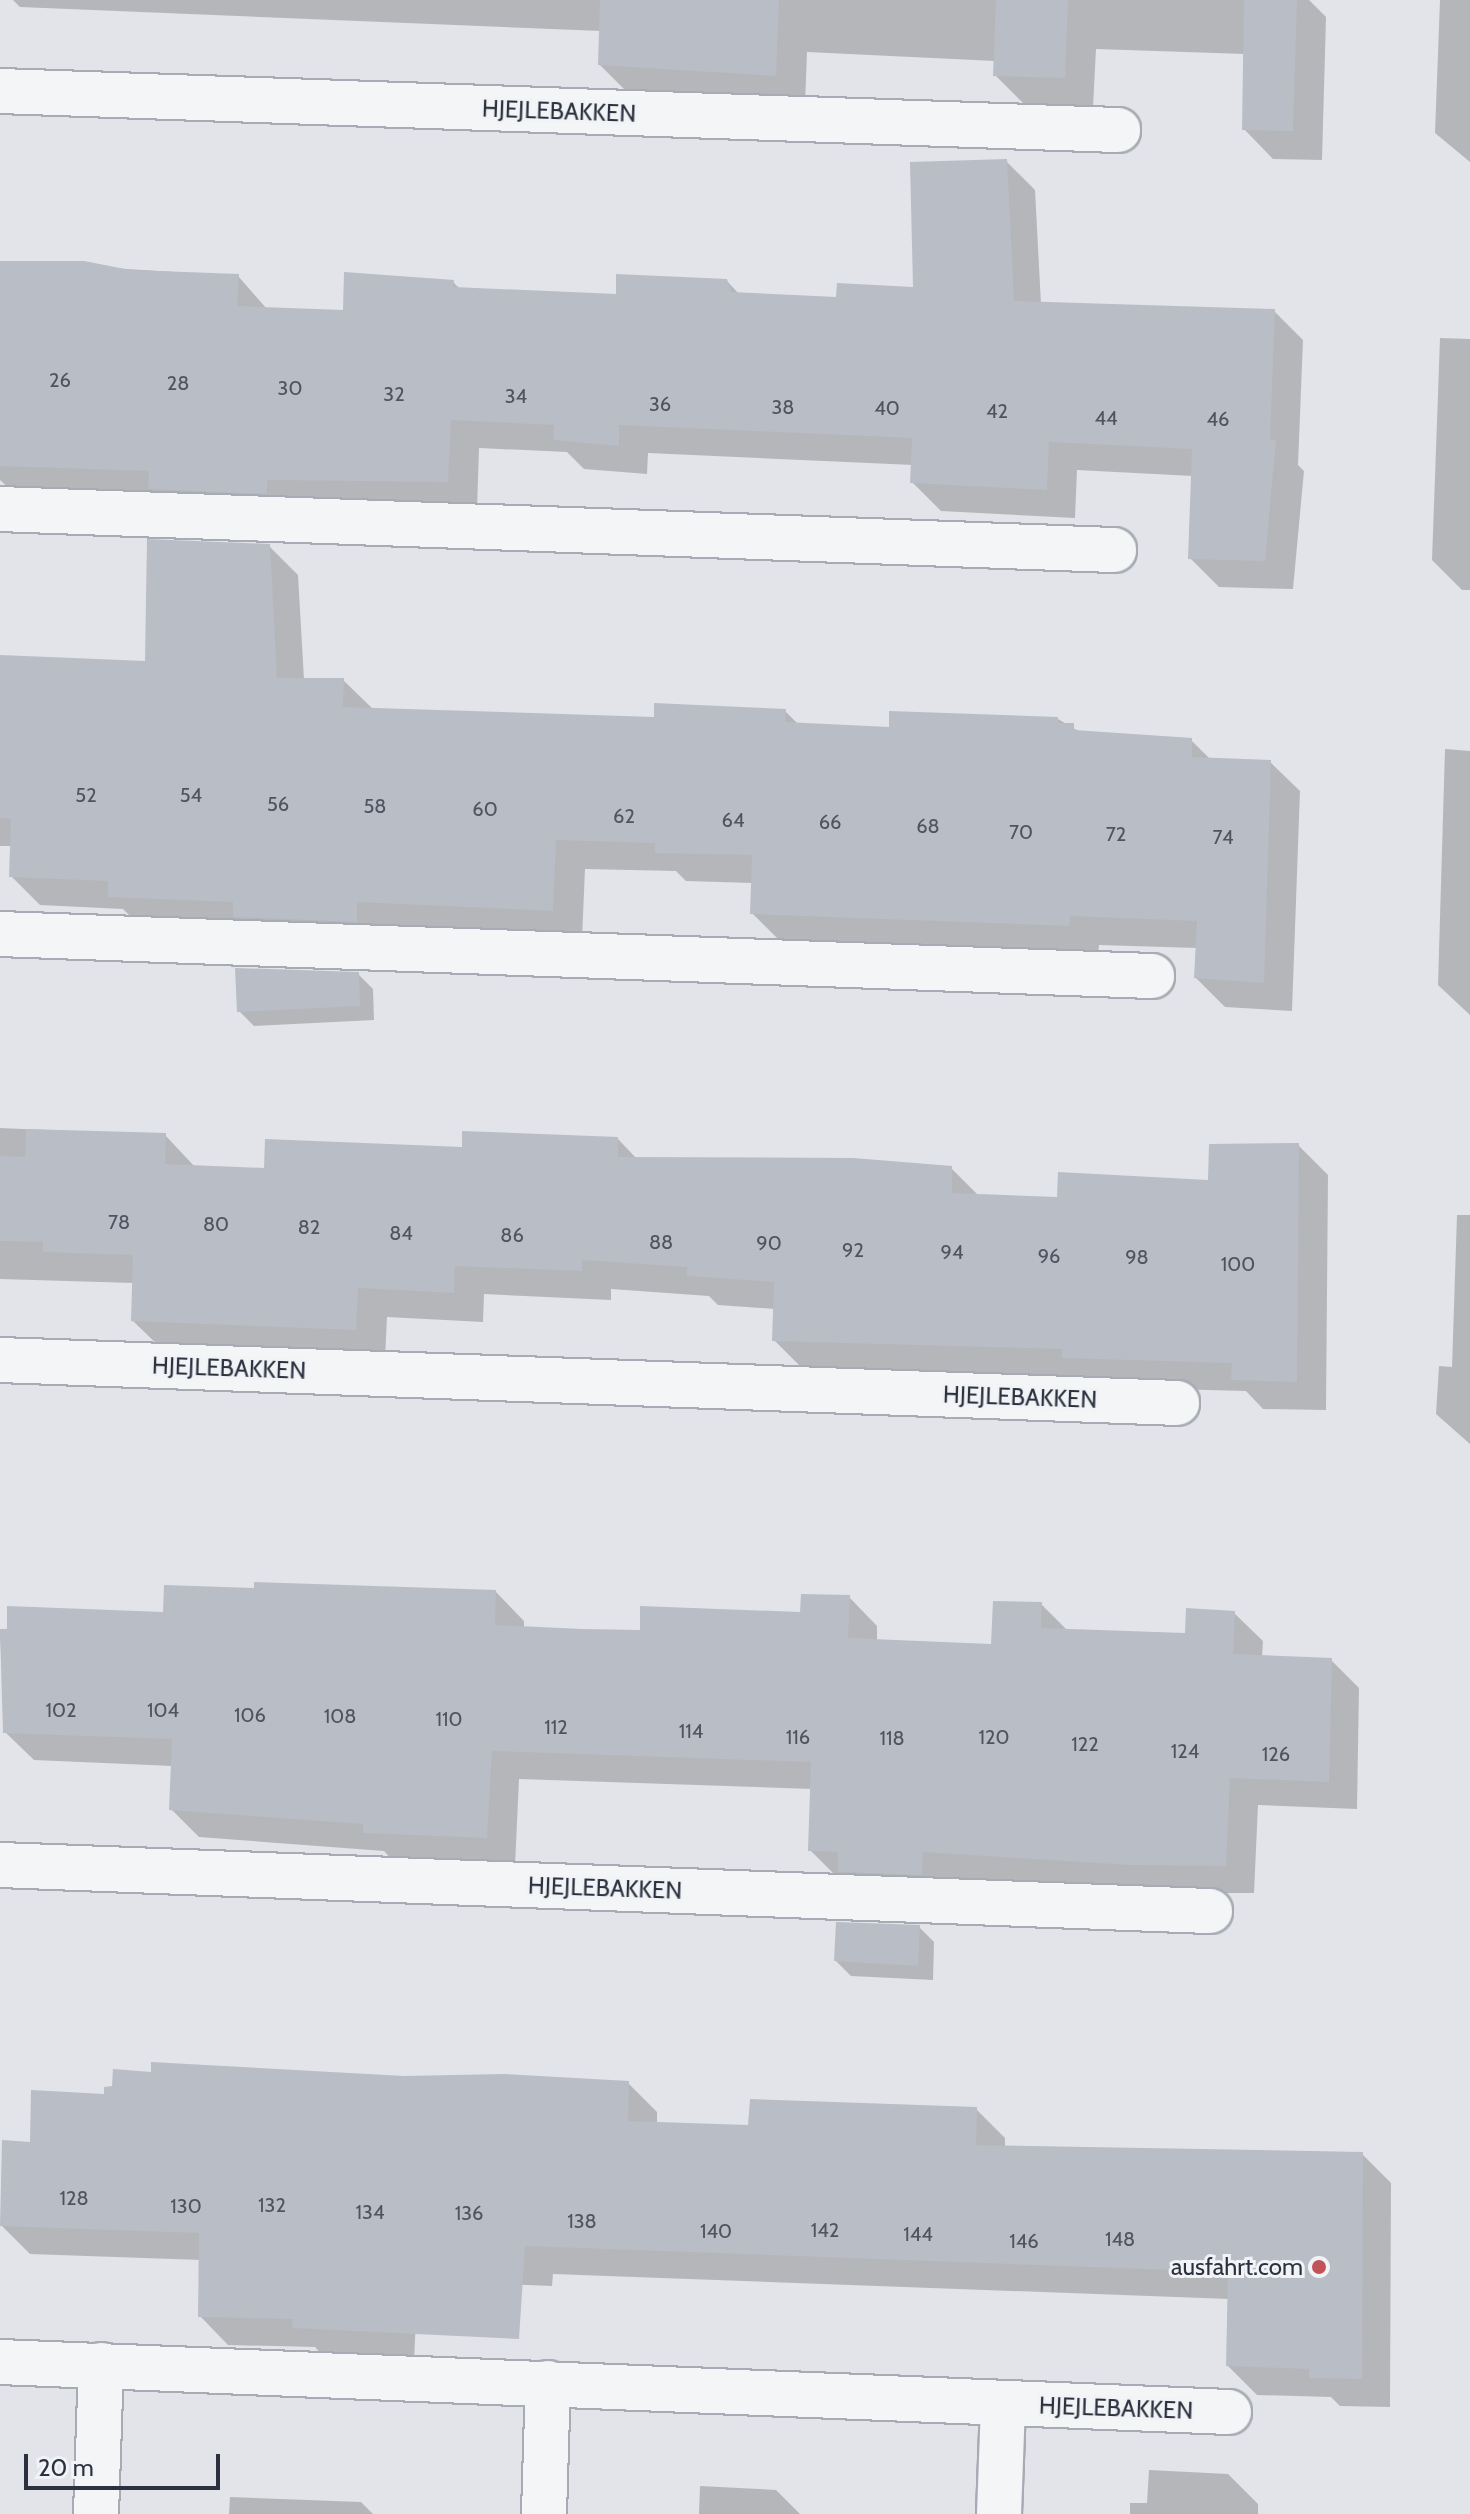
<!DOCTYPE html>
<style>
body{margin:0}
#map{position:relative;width:1470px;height:2514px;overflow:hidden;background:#e2e4e9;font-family:Cabin,sans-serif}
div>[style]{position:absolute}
.shadow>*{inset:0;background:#0003}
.building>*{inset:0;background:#b9bdc5}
.roads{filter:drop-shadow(2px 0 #a7abb3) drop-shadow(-2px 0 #a7abb3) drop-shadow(0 2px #a7abb3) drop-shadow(0 -2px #a7abb3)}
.minor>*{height:44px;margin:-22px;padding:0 22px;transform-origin:22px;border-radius:22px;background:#f4f5f7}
.dots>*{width:22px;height:22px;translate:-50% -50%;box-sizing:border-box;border:4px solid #f1f3f6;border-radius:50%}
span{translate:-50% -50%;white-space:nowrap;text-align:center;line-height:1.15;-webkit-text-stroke:6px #f1f3f6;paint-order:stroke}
.number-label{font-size:20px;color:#4e5460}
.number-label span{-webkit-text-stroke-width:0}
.street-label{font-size:24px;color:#2b313f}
.poi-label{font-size:24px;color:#2b313f}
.right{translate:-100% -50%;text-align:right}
.scale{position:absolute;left:24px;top:2454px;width:196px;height:36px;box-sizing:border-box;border:4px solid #2b313f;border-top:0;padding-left:10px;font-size:24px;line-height:28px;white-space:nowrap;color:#2b313f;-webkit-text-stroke:6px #f1f3f6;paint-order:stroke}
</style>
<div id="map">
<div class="shadow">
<i style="clip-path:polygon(13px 0,1309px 0,1326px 17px,1322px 160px,1273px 159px,1244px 129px,1245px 54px,1096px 49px,1093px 107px,1024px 104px,995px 75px,995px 61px,807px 52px,805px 105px,629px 94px,600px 65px,601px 31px,20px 7px)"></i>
<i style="clip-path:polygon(1440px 0,1470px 0,1470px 162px,1435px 133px)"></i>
<i style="clip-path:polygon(1006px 161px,1035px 190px,1041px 304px,1274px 311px,1303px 340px,1298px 465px,1304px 471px,1293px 589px,1219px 587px,1190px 558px,1193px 476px,1077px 470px,1075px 518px,941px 511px,912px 482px,913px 465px,648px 453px,647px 474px,584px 469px,567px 452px,479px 448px,477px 510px,14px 493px,0 480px,0 261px,238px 276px,267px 309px,345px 313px,453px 282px,460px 289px,618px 296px,727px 281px,740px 295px,838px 300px,915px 289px)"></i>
<i style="clip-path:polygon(1440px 338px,1470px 339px,1470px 590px,1462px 590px,1432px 560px)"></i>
<i style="clip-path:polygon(269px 546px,298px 575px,304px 680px,343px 680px,374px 710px,656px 719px,785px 711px,799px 725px,891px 729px,1058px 719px,1080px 732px,1191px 740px,1211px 760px,1270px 762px,1300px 791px,1292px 1011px,1225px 1007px,1196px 978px,1197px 948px,1099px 945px,1098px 955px,781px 942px,752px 913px,753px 883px,686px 881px,676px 871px,585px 869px,582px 939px,139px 925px,123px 909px,40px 905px,11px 876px,12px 846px,0 846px,0 657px,147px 663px)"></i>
<i style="clip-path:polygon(1445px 749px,1470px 751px,1470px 1015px,1438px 985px)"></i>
<i style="clip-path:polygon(358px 974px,373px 989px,374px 1020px,254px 1026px,239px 1011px)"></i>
<i style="clip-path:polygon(0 1128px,165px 1135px,195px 1167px,265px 1170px,618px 1139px,637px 1159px,951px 1168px,979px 1196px,1059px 1199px,1210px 1182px,1298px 1145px,1328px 1175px,1326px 1410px,1263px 1409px,1246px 1391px,1094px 1387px,1084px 1377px,804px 1370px,774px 1340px,775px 1309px,718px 1305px,709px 1296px,611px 1289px,611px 1300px,484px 1294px,483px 1322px,387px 1317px,385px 1359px,163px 1350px,133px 1321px,134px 1283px,0 1279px)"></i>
<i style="clip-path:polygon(1457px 1215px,1470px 1215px,1470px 1444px,1436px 1414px,1439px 1366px,1452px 1367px)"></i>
<i style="clip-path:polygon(496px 1592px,524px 1621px,524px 1628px,641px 1632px,802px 1614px,849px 1597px,877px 1626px,877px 1642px,993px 1646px,1041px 1604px,1068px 1631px,1187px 1635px,1234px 1613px,1263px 1641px,1262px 1657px,1331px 1660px,1359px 1688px,1357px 1809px,1258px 1805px,1254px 1893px,1159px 1893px,950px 1879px,949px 1902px,838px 1878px,810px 1850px,812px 1789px,519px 1779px,515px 1866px,393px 1861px,384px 1851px,199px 1837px,171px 1809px,173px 1766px,34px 1760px,5px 1732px,0 1631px)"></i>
<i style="clip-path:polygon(919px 1927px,934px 1942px,933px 1980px,851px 1976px,836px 1961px)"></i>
<i style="clip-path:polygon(404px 2078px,628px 2083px,657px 2112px,657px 2124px,750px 2127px,976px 2109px,1005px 2138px,1005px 2147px,1362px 2154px,1391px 2183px,1390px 2407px,1340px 2406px,1331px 2397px,1257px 2395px,1228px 2366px,1229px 2299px,553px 2274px,552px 2286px,418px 2281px,414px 2360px,323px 2356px,315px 2347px,228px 2345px,200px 2316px,201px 2260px,30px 2254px,1px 2225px,32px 2144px,106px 2096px)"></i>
<i style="clip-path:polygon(1149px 2470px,1228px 2474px,1258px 2504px,1258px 2514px,1130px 2514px,1130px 2503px,1147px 2503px)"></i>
<i style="clip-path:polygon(700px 2486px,776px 2490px,800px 2514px,699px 2514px)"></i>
<i style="clip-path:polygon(230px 2497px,361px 2502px,373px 2514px,229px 2514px)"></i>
</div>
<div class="building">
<i style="clip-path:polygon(600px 0,779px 0,776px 76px,598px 65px)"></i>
<i style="clip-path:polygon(996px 0,1068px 0,1065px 78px,993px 76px)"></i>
<i style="clip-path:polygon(1244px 0,1297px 0,1293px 131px,1242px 130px)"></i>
<i style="clip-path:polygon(1007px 159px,1014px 301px,1275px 309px,1270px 440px,1276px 440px,1265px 561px,1188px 559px,1192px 449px,1049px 442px,1047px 490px,910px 483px,912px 438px,619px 425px,619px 446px,553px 440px,554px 425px,451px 420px,448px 482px,267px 480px,267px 494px,148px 489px,149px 471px,0 466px,0 261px,84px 261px,130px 270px,239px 274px,237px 306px,343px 310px,344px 272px,454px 280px,453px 287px,616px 294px,616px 274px,727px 279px,731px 292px,836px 297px,837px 283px,913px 287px,910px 162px)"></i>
<i style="clip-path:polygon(147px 539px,270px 544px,277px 678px,344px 678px,343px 707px,654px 717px,654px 703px,786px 709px,785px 722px,889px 727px,889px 711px,1058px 717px,1058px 723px,1074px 723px,1074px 730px,1192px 738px,1192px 757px,1271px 760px,1264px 983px,1194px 978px,1197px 921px,1070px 916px,1069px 926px,750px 914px,752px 855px,655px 853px,655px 843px,556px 840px,553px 911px,357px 902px,357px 922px,233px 917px,233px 902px,108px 897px,108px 881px,9px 877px,11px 819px,0 818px,0 655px,145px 661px)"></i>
<i style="clip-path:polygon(235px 968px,359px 972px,360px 1006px,237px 1012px)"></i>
<i style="clip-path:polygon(26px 1129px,166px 1133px,165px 1164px,264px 1168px,265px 1139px,462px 1147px,462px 1131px,618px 1137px,618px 1157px,853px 1158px,952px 1166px,952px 1193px,1057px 1197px,1058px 1172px,1208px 1180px,1209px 1144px,1299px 1143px,1297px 1382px,1231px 1380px,1232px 1363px,1062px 1358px,1062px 1349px,772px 1341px,774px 1282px,687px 1276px,687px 1267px,582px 1260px,582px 1271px,455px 1266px,454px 1293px,358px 1288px,356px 1330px,131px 1321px,133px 1255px,43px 1252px,43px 1242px,0 1241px,0 1156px,25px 1157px)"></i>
<i style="clip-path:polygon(254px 1582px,496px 1590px,495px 1625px,582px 1629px,640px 1630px,640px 1606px,800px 1612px,801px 1594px,850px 1595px,848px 1638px,991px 1644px,993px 1601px,1042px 1602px,1041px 1628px,1185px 1633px,1186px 1608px,1235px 1611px,1233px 1654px,1332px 1658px,1329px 1782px,1230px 1778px,1226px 1866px,1129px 1865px,923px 1852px,922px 1875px,838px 1872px,838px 1852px,808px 1851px,811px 1762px,492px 1751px,487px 1838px,363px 1833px,363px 1824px,169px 1810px,172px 1739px,3px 1733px,0 1629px,7px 1629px,7px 1606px,163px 1612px,164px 1585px,254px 1588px)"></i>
<i style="clip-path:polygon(836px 1922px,920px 1925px,918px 1966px,834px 1961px)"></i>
<i style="clip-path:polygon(151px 2062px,404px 2076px,505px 2074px,629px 2081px,628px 2121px,748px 2125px,750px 2099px,977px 2107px,976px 2145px,1363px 2152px,1362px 2379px,1309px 2378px,1309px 2369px,1226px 2366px,1228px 2272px,525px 2246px,519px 2339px,292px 2328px,293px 2319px,198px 2317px,199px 2233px,0 2226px,2px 2140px,30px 2142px,31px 2090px,104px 2094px,104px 2087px,112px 2086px,113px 2069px,151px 2072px)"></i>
</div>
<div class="roads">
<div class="minor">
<i style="left:0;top:91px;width:1119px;rotate:2deg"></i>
<i style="left:0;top:509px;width:1115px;rotate:2.11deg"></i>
<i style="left:0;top:934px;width:1153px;rotate:2.09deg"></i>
<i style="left:0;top:1360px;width:1178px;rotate:2.09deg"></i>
<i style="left:0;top:1865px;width:1211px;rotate:2.18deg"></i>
<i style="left:0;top:2362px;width:1230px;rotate:2.33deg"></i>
<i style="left:96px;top:2514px;width:149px;rotate:-88.1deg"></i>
<i style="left:544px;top:2514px;width:131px;rotate:-88.3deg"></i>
<i style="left:999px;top:2514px;width:111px;rotate:-87.9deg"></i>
</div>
</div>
<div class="dots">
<i style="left:1319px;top:2267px;background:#c1535b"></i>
</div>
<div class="number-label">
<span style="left:60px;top:380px">26</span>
<span style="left:178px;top:383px">28</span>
<span style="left:290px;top:388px">30</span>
<span style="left:394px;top:394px">32</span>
<span style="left:516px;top:396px">34</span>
<span style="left:660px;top:404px">36</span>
<span style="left:783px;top:407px">38</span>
<span style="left:887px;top:408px">40</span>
<span style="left:997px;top:411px">42</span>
<span style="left:1106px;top:418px">44</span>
<span style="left:1218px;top:419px">46</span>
<span style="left:86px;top:795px">52</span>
<span style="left:191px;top:795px">54</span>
<span style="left:278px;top:804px">56</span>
<span style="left:375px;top:806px">58</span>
<span style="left:485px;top:809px">60</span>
<span style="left:624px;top:816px">62</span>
<span style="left:733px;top:820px">64</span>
<span style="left:830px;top:822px">66</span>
<span style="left:928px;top:826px">68</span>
<span style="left:1021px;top:832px">70</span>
<span style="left:1116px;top:834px">72</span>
<span style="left:1223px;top:837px">74</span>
<span style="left:119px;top:1222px">78</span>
<span style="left:216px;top:1224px">80</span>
<span style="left:309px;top:1227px">82</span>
<span style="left:401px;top:1233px">84</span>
<span style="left:512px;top:1235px">86</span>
<span style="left:661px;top:1242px">88</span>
<span style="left:769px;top:1243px">90</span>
<span style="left:853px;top:1250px">92</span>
<span style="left:952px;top:1252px">94</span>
<span style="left:1049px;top:1256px">96</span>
<span style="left:1137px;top:1257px">98</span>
<span style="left:1238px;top:1264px">100</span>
<span style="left:61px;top:1710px">102</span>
<span style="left:163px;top:1710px">104</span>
<span style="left:250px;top:1715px">106</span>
<span style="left:340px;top:1716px">108</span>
<span style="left:449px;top:1719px">110</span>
<span style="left:556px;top:1727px">112</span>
<span style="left:691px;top:1731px">114</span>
<span style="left:798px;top:1737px">116</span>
<span style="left:994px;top:1737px">120</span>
<span style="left:892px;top:1738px">118</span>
<span style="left:1085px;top:1744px">122</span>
<span style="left:1185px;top:1751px">124</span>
<span style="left:1276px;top:1754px">126</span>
<span style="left:74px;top:2198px">128</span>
<span style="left:272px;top:2205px">132</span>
<span style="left:186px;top:2206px">130</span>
<span style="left:370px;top:2212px">134</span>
<span style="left:469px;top:2213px">136</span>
<span style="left:582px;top:2221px">138</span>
<span style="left:825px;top:2230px">142</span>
<span style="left:716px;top:2231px">140</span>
<span style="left:918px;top:2234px">144</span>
<span style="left:1120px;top:2239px">148</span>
<span style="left:1024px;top:2241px">146</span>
</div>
<div class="street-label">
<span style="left:559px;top:111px;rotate:2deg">HJEJLEBAKKEN</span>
<span style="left:229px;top:1368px;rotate:2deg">HJEJLEBAKKEN</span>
<span style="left:1020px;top:1397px;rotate:2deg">HJEJLEBAKKEN</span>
<span style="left:605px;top:1888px;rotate:2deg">HJEJLEBAKKEN</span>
<span style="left:1116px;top:2408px;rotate:2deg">HJEJLEBAKKEN</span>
</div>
<div class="poi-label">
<span class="right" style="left:1303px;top:2267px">ausfahrt.com</span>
</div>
<div class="scale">20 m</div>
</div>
